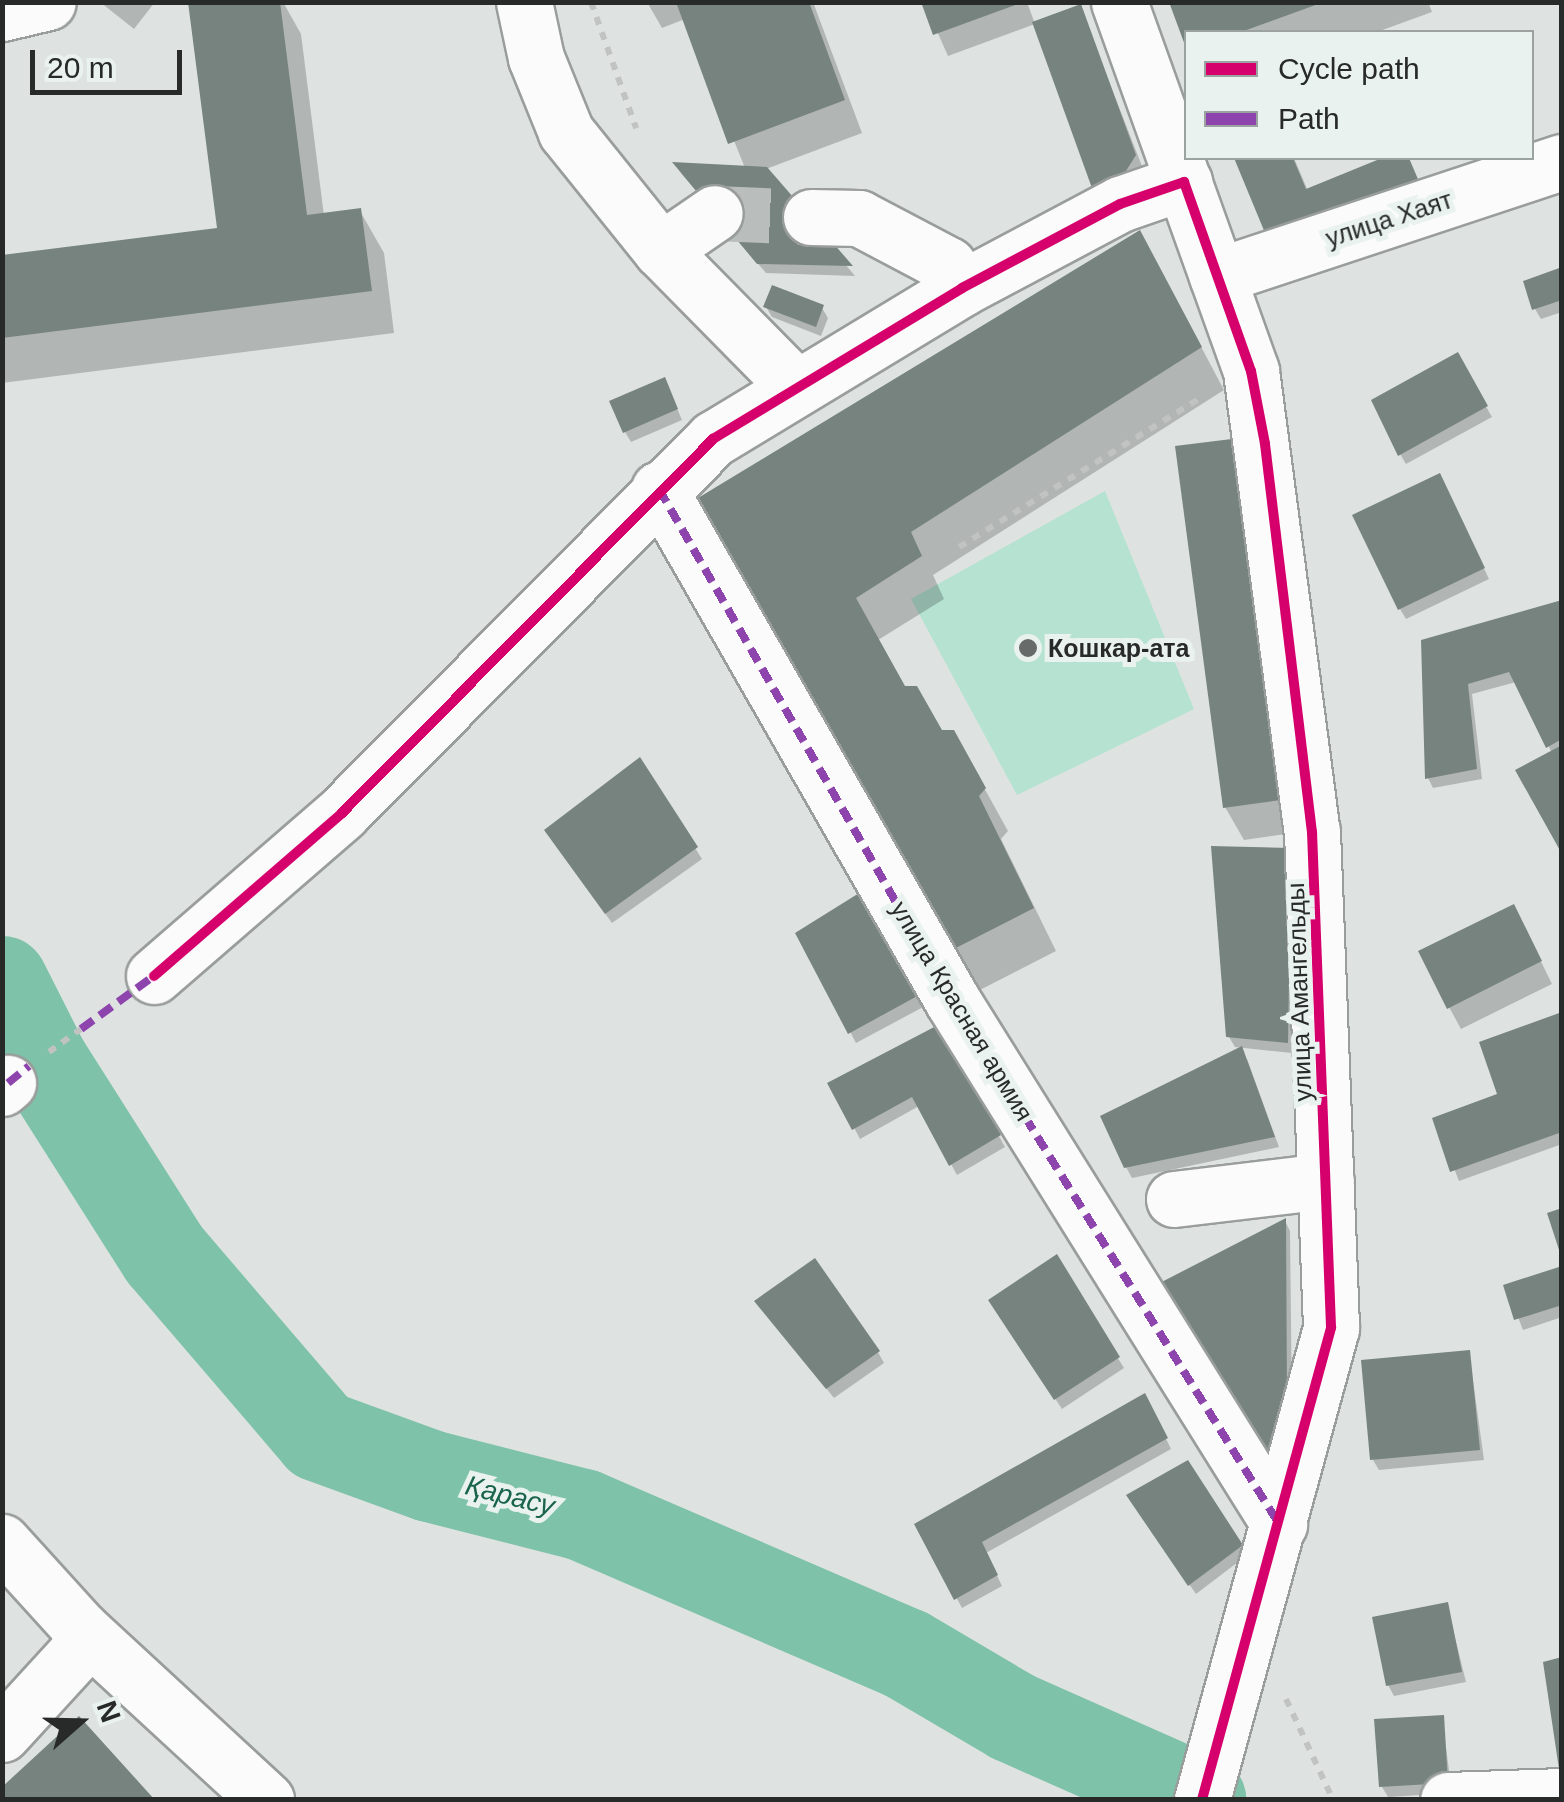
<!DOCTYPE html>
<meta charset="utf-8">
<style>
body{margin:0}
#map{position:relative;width:1564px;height:1802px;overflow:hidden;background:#dee3e1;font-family:Arial,sans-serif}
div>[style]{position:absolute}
.green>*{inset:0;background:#b5e2d1}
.shadow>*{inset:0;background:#0003}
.river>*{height:92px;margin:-46px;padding:0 46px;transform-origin:46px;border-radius:46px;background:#7ec2aa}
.building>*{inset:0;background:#77837f}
.minor-tunnel>*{height:55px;margin-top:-27.5px;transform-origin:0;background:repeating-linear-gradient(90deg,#b9bebc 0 55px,transparent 0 83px)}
.path>*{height:6px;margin-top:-3px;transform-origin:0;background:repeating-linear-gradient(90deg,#c1c2c2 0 8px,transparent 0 16px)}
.roads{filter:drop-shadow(2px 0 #999d9b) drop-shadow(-2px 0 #999d9b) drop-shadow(0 2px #999d9b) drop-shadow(0 -2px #999d9b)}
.minor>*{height:55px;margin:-27.5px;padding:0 27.5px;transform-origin:27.5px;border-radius:27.5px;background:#fafbfa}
.quiet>*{height:8px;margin-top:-4px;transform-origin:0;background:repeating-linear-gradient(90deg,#8e44ad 0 15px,transparent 0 23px)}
.cycleway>*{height:10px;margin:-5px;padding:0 5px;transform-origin:5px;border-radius:5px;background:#d6006c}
.dots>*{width:28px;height:28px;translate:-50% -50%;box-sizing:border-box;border:5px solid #e9f2ee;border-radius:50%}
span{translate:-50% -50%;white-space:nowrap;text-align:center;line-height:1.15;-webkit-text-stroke:10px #e9f2ee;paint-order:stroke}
.street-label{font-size:25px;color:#272a29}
.poi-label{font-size:25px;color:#272a29;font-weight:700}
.left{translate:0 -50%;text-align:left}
.water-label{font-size:28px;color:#1a634d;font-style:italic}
.frame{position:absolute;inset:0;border:5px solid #272a29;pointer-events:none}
.legend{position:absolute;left:1184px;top:30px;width:350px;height:130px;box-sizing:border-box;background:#e9f2ee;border:2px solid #9ba29f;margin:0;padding:12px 18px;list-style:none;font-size:30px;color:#272a29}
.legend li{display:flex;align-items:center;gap:20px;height:50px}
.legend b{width:50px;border:2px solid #9ba29f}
.north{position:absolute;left:30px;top:1672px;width:100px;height:100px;-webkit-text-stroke:8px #e9f2ee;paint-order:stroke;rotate:70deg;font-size:28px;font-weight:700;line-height:40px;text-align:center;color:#272a29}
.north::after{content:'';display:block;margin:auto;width:35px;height:45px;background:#272a29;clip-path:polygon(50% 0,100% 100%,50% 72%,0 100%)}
.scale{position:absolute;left:30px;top:50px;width:152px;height:45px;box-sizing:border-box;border:5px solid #272a29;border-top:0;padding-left:12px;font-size:30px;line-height:35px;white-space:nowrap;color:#272a29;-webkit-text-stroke:8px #e9f2ee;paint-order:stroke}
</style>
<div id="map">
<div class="green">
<i style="clip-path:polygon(1105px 491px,1194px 709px,1017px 795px,911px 599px)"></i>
</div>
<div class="shadow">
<i style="clip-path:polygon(100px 2px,155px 2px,134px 29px)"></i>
<i style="clip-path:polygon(196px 2px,283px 2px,301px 34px,324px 216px,360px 211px,384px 253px,394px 333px,2px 383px,2px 258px,220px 230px)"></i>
<i style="clip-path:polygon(647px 2px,813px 2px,862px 133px,766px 169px,855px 276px,766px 273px,681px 173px,745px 168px,685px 19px,662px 28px)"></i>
<i style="clip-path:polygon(924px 2px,1027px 2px,1035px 24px,1080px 7px,1147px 179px,1121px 219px,1035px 24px,948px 56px)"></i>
<i style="clip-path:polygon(1172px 2px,1428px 2px,1432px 12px,1377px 32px,1186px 32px,1186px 42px)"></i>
<i style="clip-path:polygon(1237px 158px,1294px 158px,1308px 191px,1389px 158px,1408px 158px,1430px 206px,1272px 244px)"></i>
<i style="clip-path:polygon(1562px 269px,1562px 312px,1541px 319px,1535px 309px)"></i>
<i style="clip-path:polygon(1163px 275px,1224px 390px,933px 575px,944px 599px,878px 640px,904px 689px,977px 775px,1008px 831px,1001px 839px,1056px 951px,972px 994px,701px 498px)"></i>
<i style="clip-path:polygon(766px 307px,822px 308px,828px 318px,821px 336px,772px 317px)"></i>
<i style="clip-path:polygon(1457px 356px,1492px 417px,1406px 464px,1400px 454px)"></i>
<i style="clip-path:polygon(669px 390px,682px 420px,631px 442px,625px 432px)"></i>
<i style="clip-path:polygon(1266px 472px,1312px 830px,1244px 840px,1225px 807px)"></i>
<i style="clip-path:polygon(1445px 486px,1489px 579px,1406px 619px,1400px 609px)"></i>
<i style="clip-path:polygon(1562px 605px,1562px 849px,1552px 753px,1516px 682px,1472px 694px,1482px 779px,1433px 788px,1428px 778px,1423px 642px)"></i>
<i style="clip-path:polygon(640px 761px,702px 859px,612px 923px,553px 841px)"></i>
<i style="clip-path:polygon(1296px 861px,1292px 1053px,1235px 1047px,1229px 1037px)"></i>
<i style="clip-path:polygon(863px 894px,925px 1006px,856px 1043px,799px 934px)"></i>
<i style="clip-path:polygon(1525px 929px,1552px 984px,1461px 1029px,1449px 1007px)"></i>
<i style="clip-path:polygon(1562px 1015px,1562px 1144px,1459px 1181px,1435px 1120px,1500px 1096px)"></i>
<i style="clip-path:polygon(939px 1027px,1005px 1147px,957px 1175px,919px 1106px,860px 1139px,831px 1084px)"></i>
<i style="clip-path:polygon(1247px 1059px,1279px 1147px,1132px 1178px,1126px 1167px)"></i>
<i style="clip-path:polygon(1285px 1221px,1290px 1231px,1292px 1412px,1283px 1478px)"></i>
<i style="clip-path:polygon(1056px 1258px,1124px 1368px,1062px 1409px,997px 1311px)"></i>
<i style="clip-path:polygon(1562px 1269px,1562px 1317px,1523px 1330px,1506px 1287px)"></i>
<i style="clip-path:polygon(764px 1311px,878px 1352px,884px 1363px,834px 1398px)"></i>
<i style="clip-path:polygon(1469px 1352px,1484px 1460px,1379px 1470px,1373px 1460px)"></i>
<i style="clip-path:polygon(1150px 1406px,1171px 1449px,986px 1553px,1002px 1586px,962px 1608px,917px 1525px)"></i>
<i style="clip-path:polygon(1187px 1463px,1246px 1556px,1196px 1594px,1135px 1506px)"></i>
<i style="clip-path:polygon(1447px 1605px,1466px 1682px,1394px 1696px,1388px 1685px)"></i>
<i style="clip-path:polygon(1442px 1717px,1452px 1793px,1388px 1797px,1382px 1787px)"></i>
</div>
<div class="river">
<i style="left:2px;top:982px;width:91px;rotate:63.2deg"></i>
<i style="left:43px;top:1063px;width:227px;rotate:57.6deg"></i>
<i style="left:165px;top:1255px;width:238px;rotate:49.4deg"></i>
<i style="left:320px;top:1436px;width:117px;rotate:20deg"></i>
<i style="left:430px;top:1476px;width:158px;rotate:14.3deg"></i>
<i style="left:583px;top:1515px;width:352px;rotate:23.3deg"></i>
<i style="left:906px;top:1654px;width:124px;rotate:30.5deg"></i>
<i style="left:1013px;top:1717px;width:205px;rotate:23.9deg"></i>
</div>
<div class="building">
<i style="clip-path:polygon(188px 2px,280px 2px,307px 215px,361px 208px,372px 291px,2px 338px,2px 255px,217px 228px)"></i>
<i style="clip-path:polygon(676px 2px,809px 2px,845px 100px,728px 144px)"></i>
<i style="clip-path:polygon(921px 2px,1021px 2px,1021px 3px,933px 35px)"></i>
<i style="clip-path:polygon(1169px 2px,1321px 2px,1321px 3px,1241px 32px,1186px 32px,1186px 48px)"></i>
<i style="clip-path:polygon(1081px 4px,1136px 155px,1109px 198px,1097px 202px,1032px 22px)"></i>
<i style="clip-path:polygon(1234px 158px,1293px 158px,1306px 189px,1382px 158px,1409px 158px,1420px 184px,1270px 245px)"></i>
<i style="clip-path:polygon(672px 162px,767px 167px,853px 266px,757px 264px)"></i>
<i style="clip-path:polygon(1140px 230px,1202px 347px,911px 532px,922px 556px,856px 598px,905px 686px,917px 686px,942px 730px,954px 730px,986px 788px,979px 796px,1034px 908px,946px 953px,698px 498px)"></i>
<i style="clip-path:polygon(1562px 267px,1562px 300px,1532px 310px,1523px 281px)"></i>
<i style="clip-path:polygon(772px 285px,824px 305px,816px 327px,763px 307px)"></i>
<i style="clip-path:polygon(1458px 352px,1488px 406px,1398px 456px,1371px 400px)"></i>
<i style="clip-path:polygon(665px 377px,678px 409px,623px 433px,609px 401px)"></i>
<i style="clip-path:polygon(1248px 437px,1295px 798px,1223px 808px,1175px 446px)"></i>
<i style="clip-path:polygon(1440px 473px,1485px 568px,1398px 610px,1352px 515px)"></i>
<i style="clip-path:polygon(1562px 600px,1562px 739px,1546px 748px,1509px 672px,1468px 684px,1477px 769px,1425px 779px,1421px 640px)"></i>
<i style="clip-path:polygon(1562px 745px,1562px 854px,1515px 770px)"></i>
<i style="clip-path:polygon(640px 757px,698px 847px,605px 914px,544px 830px)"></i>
<i style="clip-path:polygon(1211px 846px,1291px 848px,1288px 1043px,1226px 1037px)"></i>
<i style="clip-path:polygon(864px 890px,921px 994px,848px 1034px,795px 933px)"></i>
<i style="clip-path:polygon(1514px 904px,1542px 961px,1447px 1009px,1418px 951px)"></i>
<i style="clip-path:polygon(1562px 1012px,1562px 1132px,1450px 1172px,1432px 1118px,1497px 1094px,1479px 1042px)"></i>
<i style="clip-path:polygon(940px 1024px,1001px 1135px,949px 1166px,912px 1097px,852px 1130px,827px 1083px)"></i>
<i style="clip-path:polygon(1242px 1046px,1275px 1137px,1124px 1168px,1100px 1116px)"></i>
<i style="clip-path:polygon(1562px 1208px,1562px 1256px,1561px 1256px,1547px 1213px)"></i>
<i style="clip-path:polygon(1286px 1218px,1287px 1400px,1278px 1473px,1150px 1288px)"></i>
<i style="clip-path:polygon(1057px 1254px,1120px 1357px,1054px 1400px,988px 1300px)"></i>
<i style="clip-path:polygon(815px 1258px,880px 1351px,826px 1389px,754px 1301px)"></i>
<i style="clip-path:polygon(1562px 1266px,1562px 1305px,1514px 1320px,1503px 1285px)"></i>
<i style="clip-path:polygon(1470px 1350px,1480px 1450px,1370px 1460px,1361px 1360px)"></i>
<i style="clip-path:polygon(1145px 1393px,1168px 1438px,982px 1542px,998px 1575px,954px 1600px,914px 1524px)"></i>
<i style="clip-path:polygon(1188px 1460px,1243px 1545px,1188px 1586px,1126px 1495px)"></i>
<i style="clip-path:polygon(1448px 1602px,1462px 1672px,1386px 1686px,1372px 1617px)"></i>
<i style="clip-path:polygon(1562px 1657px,1562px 1769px,1559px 1769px,1543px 1662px)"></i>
<i style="clip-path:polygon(1444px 1715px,1448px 1783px,1379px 1787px,1374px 1719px)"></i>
<i style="clip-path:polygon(79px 1716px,155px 1800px,2px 1800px,2px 1787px)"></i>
</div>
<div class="minor-tunnel">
<i style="left:715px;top:213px;width:96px;rotate:2.4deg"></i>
</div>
<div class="path">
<i style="left:591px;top:2px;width:134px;rotate:70.3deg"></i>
<i style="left:959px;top:547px;width:286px;rotate:-31.7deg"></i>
<i style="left:49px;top:1052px;width:39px;rotate:-36deg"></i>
<i style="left:1286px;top:1699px;width:111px;rotate:65deg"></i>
</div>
<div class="roads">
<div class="minor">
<i style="left:524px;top:2px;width:57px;rotate:77.9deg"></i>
<i style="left:536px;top:58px;width:80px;rotate:67.9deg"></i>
<i style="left:566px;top:132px;width:151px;rotate:51.2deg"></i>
<i style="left:661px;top:250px;width:191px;rotate:45.4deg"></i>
<i style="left:1119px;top:2px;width:392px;rotate:70.3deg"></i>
<i style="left:1251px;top:371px;width:465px;rotate:82.5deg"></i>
<i style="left:1312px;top:832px;width:496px;rotate:87.8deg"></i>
<i style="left:1331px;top:1328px;width:489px;rotate:105.3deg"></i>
<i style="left:2px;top:13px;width:47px;rotate:-13.4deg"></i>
<i style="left:811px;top:217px;width:48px;rotate:1.2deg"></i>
<i style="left:859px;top:218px;width:101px;rotate:27.8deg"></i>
<i style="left:948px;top:265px;width:27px;rotate:59deg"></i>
<i style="left:661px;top:250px;width:65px;rotate:-34.4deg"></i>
<i style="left:1217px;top:276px;width:363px;rotate:-18.3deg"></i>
<i style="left:659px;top:489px;width:589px;rotate:60.17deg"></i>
<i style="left:952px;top:1000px;width:618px;rotate:58.03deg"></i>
<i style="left:154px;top:976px;width:249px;rotate:-40.9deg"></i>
<i style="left:342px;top:813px;width:527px;rotate:-45.23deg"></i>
<i style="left:713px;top:439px;width:291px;rotate:-31.2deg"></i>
<i style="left:962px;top:288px;width:179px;rotate:-28deg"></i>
<i style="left:1120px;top:204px;width:68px;rotate:-19deg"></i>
<i style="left:2px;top:1088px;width:8px;rotate:-40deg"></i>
<i style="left:1174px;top:1199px;width:153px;rotate:-6.8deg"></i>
<i style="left:2px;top:1542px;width:118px;rotate:47.8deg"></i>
<i style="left:81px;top:1629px;width:252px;rotate:42.7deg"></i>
<i style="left:2px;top:1734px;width:113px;rotate:-47.5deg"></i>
<i style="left:78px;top:1651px;width:22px;rotate:-82deg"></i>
<i style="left:1448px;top:1800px;width:114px;rotate:-2deg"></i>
</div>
</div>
<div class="quiet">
<i style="left:659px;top:489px;width:589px;rotate:60.17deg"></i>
<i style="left:952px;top:1000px;width:618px;rotate:58.03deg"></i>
<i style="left:81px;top:1029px;width:90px;rotate:-36deg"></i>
<i style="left:8px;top:1083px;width:27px;rotate:-39deg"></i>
</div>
<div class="cycleway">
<i style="left:154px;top:976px;width:249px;rotate:-40.9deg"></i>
<i style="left:342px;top:813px;width:527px;rotate:-45.23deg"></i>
<i style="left:713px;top:439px;width:291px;rotate:-31.2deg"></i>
<i style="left:962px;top:288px;width:179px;rotate:-28deg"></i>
<i style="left:1120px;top:204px;width:68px;rotate:-19deg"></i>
<i style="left:1184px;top:182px;width:201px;rotate:70.5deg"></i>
<i style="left:1251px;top:371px;width:74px;rotate:79.1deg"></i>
<i style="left:1265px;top:444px;width:391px;rotate:83.1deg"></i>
<i style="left:1312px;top:832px;width:496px;rotate:87.8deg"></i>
<i style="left:1331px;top:1328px;width:489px;rotate:105.3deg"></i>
</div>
<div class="dots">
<i style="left:1028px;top:648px;background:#676b69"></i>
</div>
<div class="street-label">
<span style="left:1389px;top:219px;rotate:-18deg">улица Хаят</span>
<span style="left:1299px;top:992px;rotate:-92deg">улица Амангельды</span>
<span style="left:962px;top:1011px;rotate:59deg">улица Красная армия</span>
</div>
<div class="poi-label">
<span class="left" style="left:1048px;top:648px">Кошкар-ата</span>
</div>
<div class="water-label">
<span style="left:510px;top:1496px;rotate:14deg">Қарасу</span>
</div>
<div class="frame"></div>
<ul class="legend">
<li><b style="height:12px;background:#d6006c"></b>Cycle path</li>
<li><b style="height:12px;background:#8e44ad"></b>Path</li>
</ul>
<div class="north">N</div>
<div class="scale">20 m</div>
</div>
